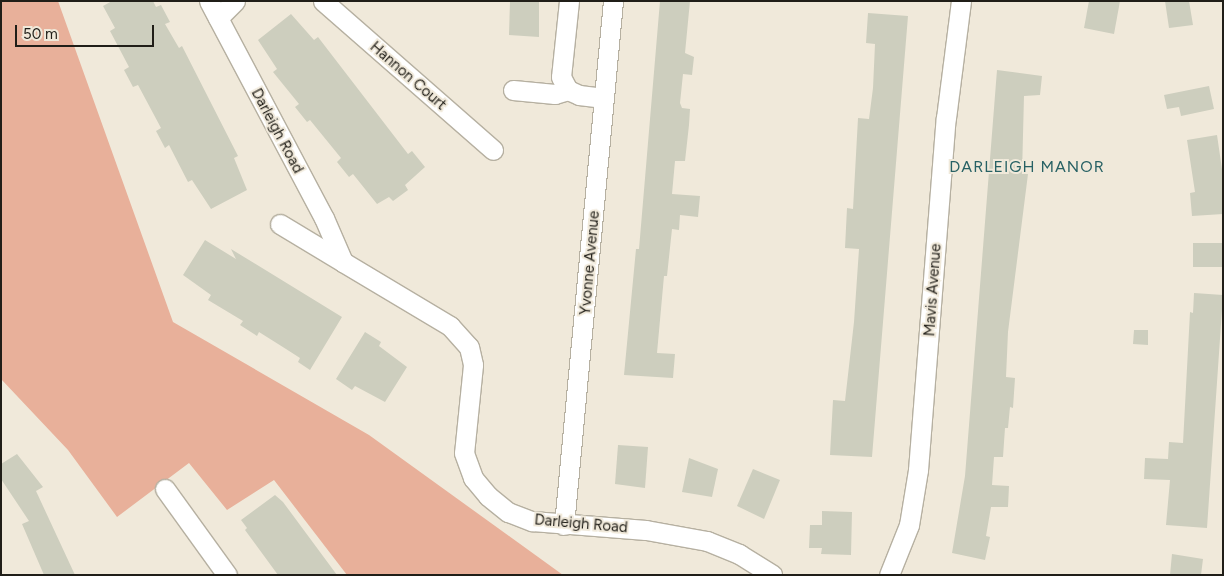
<!DOCTYPE html>
<style>
body{margin:0}
#map{position:relative;width:1224px;height:576px;overflow:hidden;background:#f0e9da;font-family:Figtree,sans-serif}
div>[style]{position:absolute}
.green>*{inset:0;background:#e8b09a}
.building>*{inset:0;background:#cdcebe}
.roads{filter:drop-shadow(1px 0 #b6b0a1) drop-shadow(-1px 0 #b6b0a1) drop-shadow(0 1px #b6b0a1) drop-shadow(0 -1px #b6b0a1)}
.minor>*{height:19px;margin:-9.5px;padding:0 9.5px;transform-origin:9.5px;border-radius:9.5px;background:#fff}
span{translate:-50% -50%;white-space:nowrap;text-align:center;line-height:1.15;-webkit-text-stroke:4px #f0e9da;paint-order:stroke}
.street-label{font-size:15px;color:#201e18}
.neighbourhood-label{font-size:16px;color:#276164;letter-spacing:1px}
.frame{position:absolute;inset:0;border:2px solid #201e18;pointer-events:none}
.scale{position:absolute;left:15px;top:25px;width:139px;height:22px;box-sizing:border-box;border:2px solid #201e18;border-top:0;padding-left:6px;font-size:15px;line-height:18px;white-space:nowrap;color:#201e18;-webkit-text-stroke:4px #f0e9da;paint-order:stroke}
</style>
<div id="map">
<div class="green">
<i style="clip-path:polygon(1px 1px,58px 1px,173px 322px,369px 435px,563px 575px,347px 575px,274px 480px,227px 510px,189px 463px,117px 517px,68px 450px,1px 379px)"></i>
</div>
<div class="building">
<i style="clip-path:polygon(112px 1px,153px 1px,156px 7px,161px 5px,170px 22px,165px 24px,179px 48px,182px 46px,238px 156px,234px 158px,247px 190px,211px 209px,192px 180px,188px 182px,169px 145px,165px 148px,156px 131px,161px 128px,138px 85px,133px 87px,124px 70px,129px 67px,110px 31px,115px 28px,103px 6px)"></i>
<i style="clip-path:polygon(510px 1px,539px 1px,539px 37px,509px 35px)"></i>
<i style="clip-path:polygon(660px 1px,690px 1px,685px 53px,694px 57px,692px 75px,683px 74px,680px 103px,682px 108px,690px 109px,689px 125px,685px 161px,675px 161px,672px 194px,700px 196px,698px 217px,680px 215px,679px 230px,672px 229px,667px 276px,664px 276px,657px 353px,675px 354px,673px 378px,624px 375px,636px 249px,639px 249px)"></i>
<i style="clip-path:polygon(1089px 1px,1120px 1px,1114px 34px,1084px 28px)"></i>
<i style="clip-path:polygon(1165px 1px,1189px 1px,1193px 25px,1169px 28px)"></i>
<i style="clip-path:polygon(868px 13px,908px 16px,872px 457px,830px 455px,833px 400px,845px 401px,854px 322px,859px 249px,845px 248px,847px 208px,853px 209px,858px 118px,869px 119px,873px 88px,875px 44px,866px 43px)"></i>
<i style="clip-path:polygon(291px 14px,314px 40px,318px 37px,408px 154px,412px 151px,425px 167px,405px 185px,408px 190px,393px 201px,389px 197px,377px 204px,353px 174px,349px 177px,337px 162px,341px 158px,310px 120px,307px 122px,295px 107px,299px 104px,273px 72px,277px 69px,258px 40px)"></i>
<i style="clip-path:polygon(997px 70px,1042px 76px,1040px 95px,1024px 96px,1022px 174px,1028px 174px,1008px 332px,1006px 377px,1015px 378px,1013px 408px,1010px 407px,1008px 428px,1005px 428px,1003px 457px,994px 457px,992px 485px,1009px 486px,1008px 507px,991px 507px,986px 536px,990px 537px,985px 560px,952px 553px,965px 476px)"></i>
<i style="clip-path:polygon(1209px 86px,1214px 109px,1181px 116px,1179px 107px,1167px 109px,1164px 95px)"></i>
<i style="clip-path:polygon(1217px 135px,1223px 176px,1223px 214px,1192px 216px,1190px 193px,1195px 192px,1187px 140px)"></i>
<i style="clip-path:polygon(205px 240px,236px 259px,231px 249px,342px 317px,310px 370px,298px 362px,300px 358px,286px 349px,259px 332px,257px 336px,240px 325px,243px 321px,208px 300px,211px 295px,183px 275px)"></i>
<i style="clip-path:polygon(1193px 243px,1223px 243px,1223px 267px,1193px 267px)"></i>
<i style="clip-path:polygon(1194px 293px,1223px 295px,1207px 528px,1166px 525px,1170px 480px,1144px 479px,1145px 458px,1168px 459px,1169px 442px,1183px 443px,1190px 312px,1193px 313px)"></i>
<i style="clip-path:polygon(1134px 330px,1148px 330px,1148px 345px,1133px 344px)"></i>
<i style="clip-path:polygon(365px 332px,381px 342px,379px 346px,407px 367px,385px 402px,355px 386px,352px 390px,336px 379px)"></i>
<i style="clip-path:polygon(618px 445px,648px 447px,645px 488px,615px 484px)"></i>
<i style="clip-path:polygon(17px 454px,43px 487px,36px 491px,75px 575px,44px 575px,22px 524px,29px 521px,1px 479px,1px 464px)"></i>
<i style="clip-path:polygon(689px 458px,718px 469px,712px 497px,682px 492px)"></i>
<i style="clip-path:polygon(753px 469px,780px 480px,764px 519px,737px 506px)"></i>
<i style="clip-path:polygon(275px 495px,283px 502px,337px 575px,278px 575px,245px 530px,247px 528px,241px 520px)"></i>
<i style="clip-path:polygon(822px 511px,852px 512px,851px 555px,821px 554px,822px 548px,809px 548px,810px 525px,822px 525px)"></i>
<i style="clip-path:polygon(1172px 554px,1203px 559px,1201px 575px,1170px 575px)"></i>
</div>
<div class="roads">
<div class="minor">
<i style="left:209px;top:1px;width:246px;rotate:62.1deg"></i>
<i style="left:324px;top:218px;width:48px;rotate:66.6deg"></i>
<i style="left:343px;top:262px;width:125px;rotate:30.9deg"></i>
<i style="left:450px;top:326px;width:28px;rotate:48deg"></i>
<i style="left:469px;top:347px;width:18px;rotate:77deg"></i>
<i style="left:473px;top:365px;width:88px;rotate:95.8deg"></i>
<i style="left:464px;top:453px;width:27px;rotate:70deg"></i>
<i style="left:473px;top:478px;width:23px;rotate:50deg"></i>
<i style="left:488px;top:496px;width:26px;rotate:39deg"></i>
<i style="left:508px;top:512px;width:26px;rotate:21deg"></i>
<i style="left:532px;top:521px;width:114px;rotate:4.5deg"></i>
<i style="left:646px;top:530px;width:62px;rotate:10.2deg"></i>
<i style="left:707px;top:541px;width:35px;rotate:22deg"></i>
<i style="left:739px;top:554px;width:39px;rotate:32deg"></i>
<i style="left:323px;top:1px;width:226px;rotate:41.2deg"></i>
<i style="left:569px;top:1px;width:76px;rotate:96deg"></i>
<i style="left:561px;top:77px;width:15px;rotate:62deg"></i>
<i style="left:568px;top:90px;width:12px;rotate:24deg"></i>
<i style="left:579px;top:95px;width:25px;rotate:7deg"></i>
<i style="left:218px;top:18px;width:24px;rotate:-45deg"></i>
<i style="left:513px;top:90px;width:42px;rotate:5.4deg"></i>
<i style="left:555px;top:94px;width:14px;rotate:-17deg"></i>
<i style="left:280px;top:224px;width:74px;rotate:31.1deg"></i>
<i style="left:165px;top:489px;width:106px;rotate:54.2deg"></i>
<i style="left:564px;top:525px;width:526px;rotate:-84.66deg"></i>
<i style="left:889px;top:575px;width:54px;rotate:-68.2deg"></i>
<i style="left:909px;top:525px;width:56px;rotate:-80.7deg"></i>
<i style="left:918px;top:470px;width:353px;rotate:-85.5deg"></i>
<i style="left:946px;top:118px;width:118px;rotate:-82.7deg"></i>
</div>
</div>
<div class="street-label">
<span style="left:408px;top:76px;rotate:41deg">Hannon Court</span>
<span style="left:277px;top:131px;rotate:62deg">Darleigh Road</span>
<span style="left:590px;top:263px;rotate:-85deg">Yvonne Avenue</span>
<span style="left:933px;top:290px;rotate:-86deg">Mavis Avenue</span>
<span style="left:581px;top:524px;rotate:5deg">Darleigh Road</span>
</div>
<div class="neighbourhood-label">
<span style="left:1027px;top:167px">DARLEIGH MANOR</span>
</div>
<div class="frame"></div>
<div class="scale">50 m</div>
</div>
